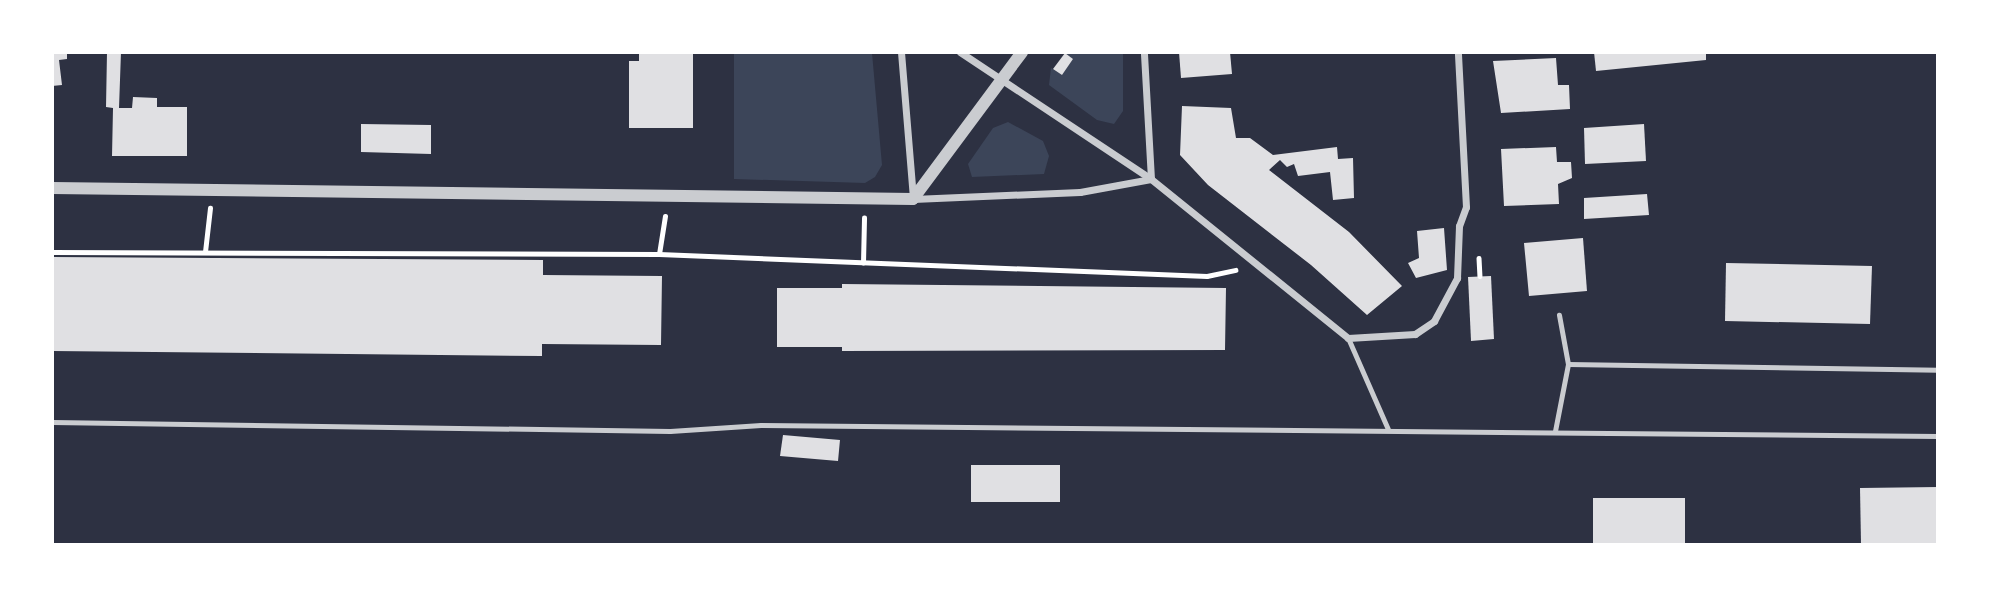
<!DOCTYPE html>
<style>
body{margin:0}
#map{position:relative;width:1990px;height:597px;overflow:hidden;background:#2d3142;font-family:"Roboto Serif",serif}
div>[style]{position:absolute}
.green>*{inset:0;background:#3c4559}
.building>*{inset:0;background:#e0e0e3}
.path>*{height:4.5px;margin:-2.25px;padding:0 2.25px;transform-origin:2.25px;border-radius:2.25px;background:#fff}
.service>*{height:5px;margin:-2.5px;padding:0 2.5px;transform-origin:2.5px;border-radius:2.5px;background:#caccd0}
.minor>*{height:7px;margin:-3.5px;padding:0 3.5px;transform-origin:3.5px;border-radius:3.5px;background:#caccd0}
.tertiary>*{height:12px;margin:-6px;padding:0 6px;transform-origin:6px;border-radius:6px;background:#caccd0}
span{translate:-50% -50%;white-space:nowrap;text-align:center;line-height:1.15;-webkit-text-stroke:6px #fff;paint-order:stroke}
.frame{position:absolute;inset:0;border:54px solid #fff;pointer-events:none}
</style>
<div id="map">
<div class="green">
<i style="clip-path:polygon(734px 53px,872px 53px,882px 165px,875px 177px,865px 183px,734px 179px)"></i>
<i style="clip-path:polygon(1065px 53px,1123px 53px,1123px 111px,1114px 124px,1097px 120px,1049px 85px,1051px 68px,1062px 75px,1073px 59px)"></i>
<i style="clip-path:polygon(1008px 122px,1043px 141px,1049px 156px,1044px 174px,972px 177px,968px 164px,993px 128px)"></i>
</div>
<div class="building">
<i style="clip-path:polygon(52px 52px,67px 52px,67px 59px,59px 60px,62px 85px,52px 86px)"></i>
<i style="clip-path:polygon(107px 52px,121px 52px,119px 108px,132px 108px,133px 97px,157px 98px,157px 107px,187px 107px,187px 156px,112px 156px,113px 108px,106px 107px)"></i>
<i style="clip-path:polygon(639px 52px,693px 52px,693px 128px,629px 128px,629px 61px,639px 61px)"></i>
<i style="clip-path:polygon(1179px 52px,1230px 52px,1232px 74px,1181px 78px)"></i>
<i style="clip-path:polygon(1594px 52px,1706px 52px,1706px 60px,1596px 71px)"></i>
<i style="clip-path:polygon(1065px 53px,1073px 59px,1062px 75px,1053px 69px)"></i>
<i style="clip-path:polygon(1556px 58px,1558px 85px,1569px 85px,1570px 109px,1501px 113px,1493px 61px)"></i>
<i style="clip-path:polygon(1182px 106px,1231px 108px,1236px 138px,1250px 138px,1273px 155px,1337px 147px,1338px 159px,1353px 158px,1354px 198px,1333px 200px,1330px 172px,1298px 176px,1294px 164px,1287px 167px,1280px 160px,1269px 170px,1349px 232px,1402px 286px,1367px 315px,1311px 265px,1208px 185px,1180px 155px)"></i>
<i style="clip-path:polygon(361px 124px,431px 125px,431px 154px,361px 152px)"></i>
<i style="clip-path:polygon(1644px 124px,1646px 161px,1585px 164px,1584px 128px)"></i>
<i style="clip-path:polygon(1556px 147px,1557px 162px,1571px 162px,1572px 178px,1558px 184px,1559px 204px,1504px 206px,1501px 149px)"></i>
<i style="clip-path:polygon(1647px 194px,1649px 215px,1584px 219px,1584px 198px)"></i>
<i style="clip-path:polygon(1444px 228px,1447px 270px,1416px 278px,1408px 263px,1419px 258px,1417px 231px)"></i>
<i style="clip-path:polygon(1583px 238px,1587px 291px,1529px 296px,1524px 243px)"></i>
<i style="clip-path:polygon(52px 257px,543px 260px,543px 275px,662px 276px,661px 345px,542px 344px,542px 356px,52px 351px)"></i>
<i style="clip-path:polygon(1726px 263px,1872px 266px,1870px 324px,1725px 321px)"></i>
<i style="clip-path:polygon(1491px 276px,1494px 339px,1471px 341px,1468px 277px)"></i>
<i style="clip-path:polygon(842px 284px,1226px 288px,1225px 350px,842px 351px,842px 347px,777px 347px,777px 288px,842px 288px)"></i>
<i style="clip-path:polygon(783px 435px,840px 440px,838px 461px,780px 456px)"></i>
<i style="clip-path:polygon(971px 465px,1060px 465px,1060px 502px,971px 502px)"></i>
<i style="clip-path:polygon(1938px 487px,1938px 544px,1861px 544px,1860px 488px)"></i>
<i style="clip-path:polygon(1593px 498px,1685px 498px,1685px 544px,1593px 544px)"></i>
</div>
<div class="path">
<i style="left:52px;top:252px;width:607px;rotate:0.19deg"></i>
<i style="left:659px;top:254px;width:38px;rotate:-81deg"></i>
<i style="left:205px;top:252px;width:44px;rotate:-83.5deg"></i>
<i style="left:659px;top:254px;width:548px;rotate:2.3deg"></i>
<i style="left:1207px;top:276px;width:29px;rotate:-12deg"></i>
<i style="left:1479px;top:258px;width:18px;rotate:87deg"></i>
<i style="left:863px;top:263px;width:45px;rotate:-88.7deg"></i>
</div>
<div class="service">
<i style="left:1348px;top:338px;width:99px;rotate:66.3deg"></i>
<i style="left:1568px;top:364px;width:370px;rotate:0.9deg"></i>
<i style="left:52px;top:422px;width:618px;rotate:0.83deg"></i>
<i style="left:670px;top:431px;width:91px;rotate:-3.8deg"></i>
<i style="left:761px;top:425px;width:1177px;rotate:0.54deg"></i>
<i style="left:1555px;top:431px;width:68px;rotate:-79deg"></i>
<i style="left:1568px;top:364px;width:50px;rotate:-100.4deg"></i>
</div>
<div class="minor">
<i style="left:901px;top:52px;width:147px;rotate:85.3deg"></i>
<i style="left:913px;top:199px;width:167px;rotate:-2.4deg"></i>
<i style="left:1080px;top:192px;width:72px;rotate:-10.4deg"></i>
<i style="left:1151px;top:179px;width:127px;rotate:-93.2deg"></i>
<i style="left:960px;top:52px;width:229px;rotate:33.6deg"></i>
<i style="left:1151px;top:179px;width:253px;rotate:38.9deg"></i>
<i style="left:1348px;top:338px;width:67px;rotate:-3.4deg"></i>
<i style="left:1415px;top:334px;width:23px;rotate:-34deg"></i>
<i style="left:1434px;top:321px;width:49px;rotate:-61.9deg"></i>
<i style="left:1457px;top:278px;width:52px;rotate:-87.8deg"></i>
<i style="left:1459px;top:226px;width:20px;rotate:-70deg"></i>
<i style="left:1466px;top:207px;width:155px;rotate:-93deg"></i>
</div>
<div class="tertiary">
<i style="left:52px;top:188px;width:861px;rotate:0.73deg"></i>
<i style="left:913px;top:199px;width:183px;rotate:-53.4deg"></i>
</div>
<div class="frame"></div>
</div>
